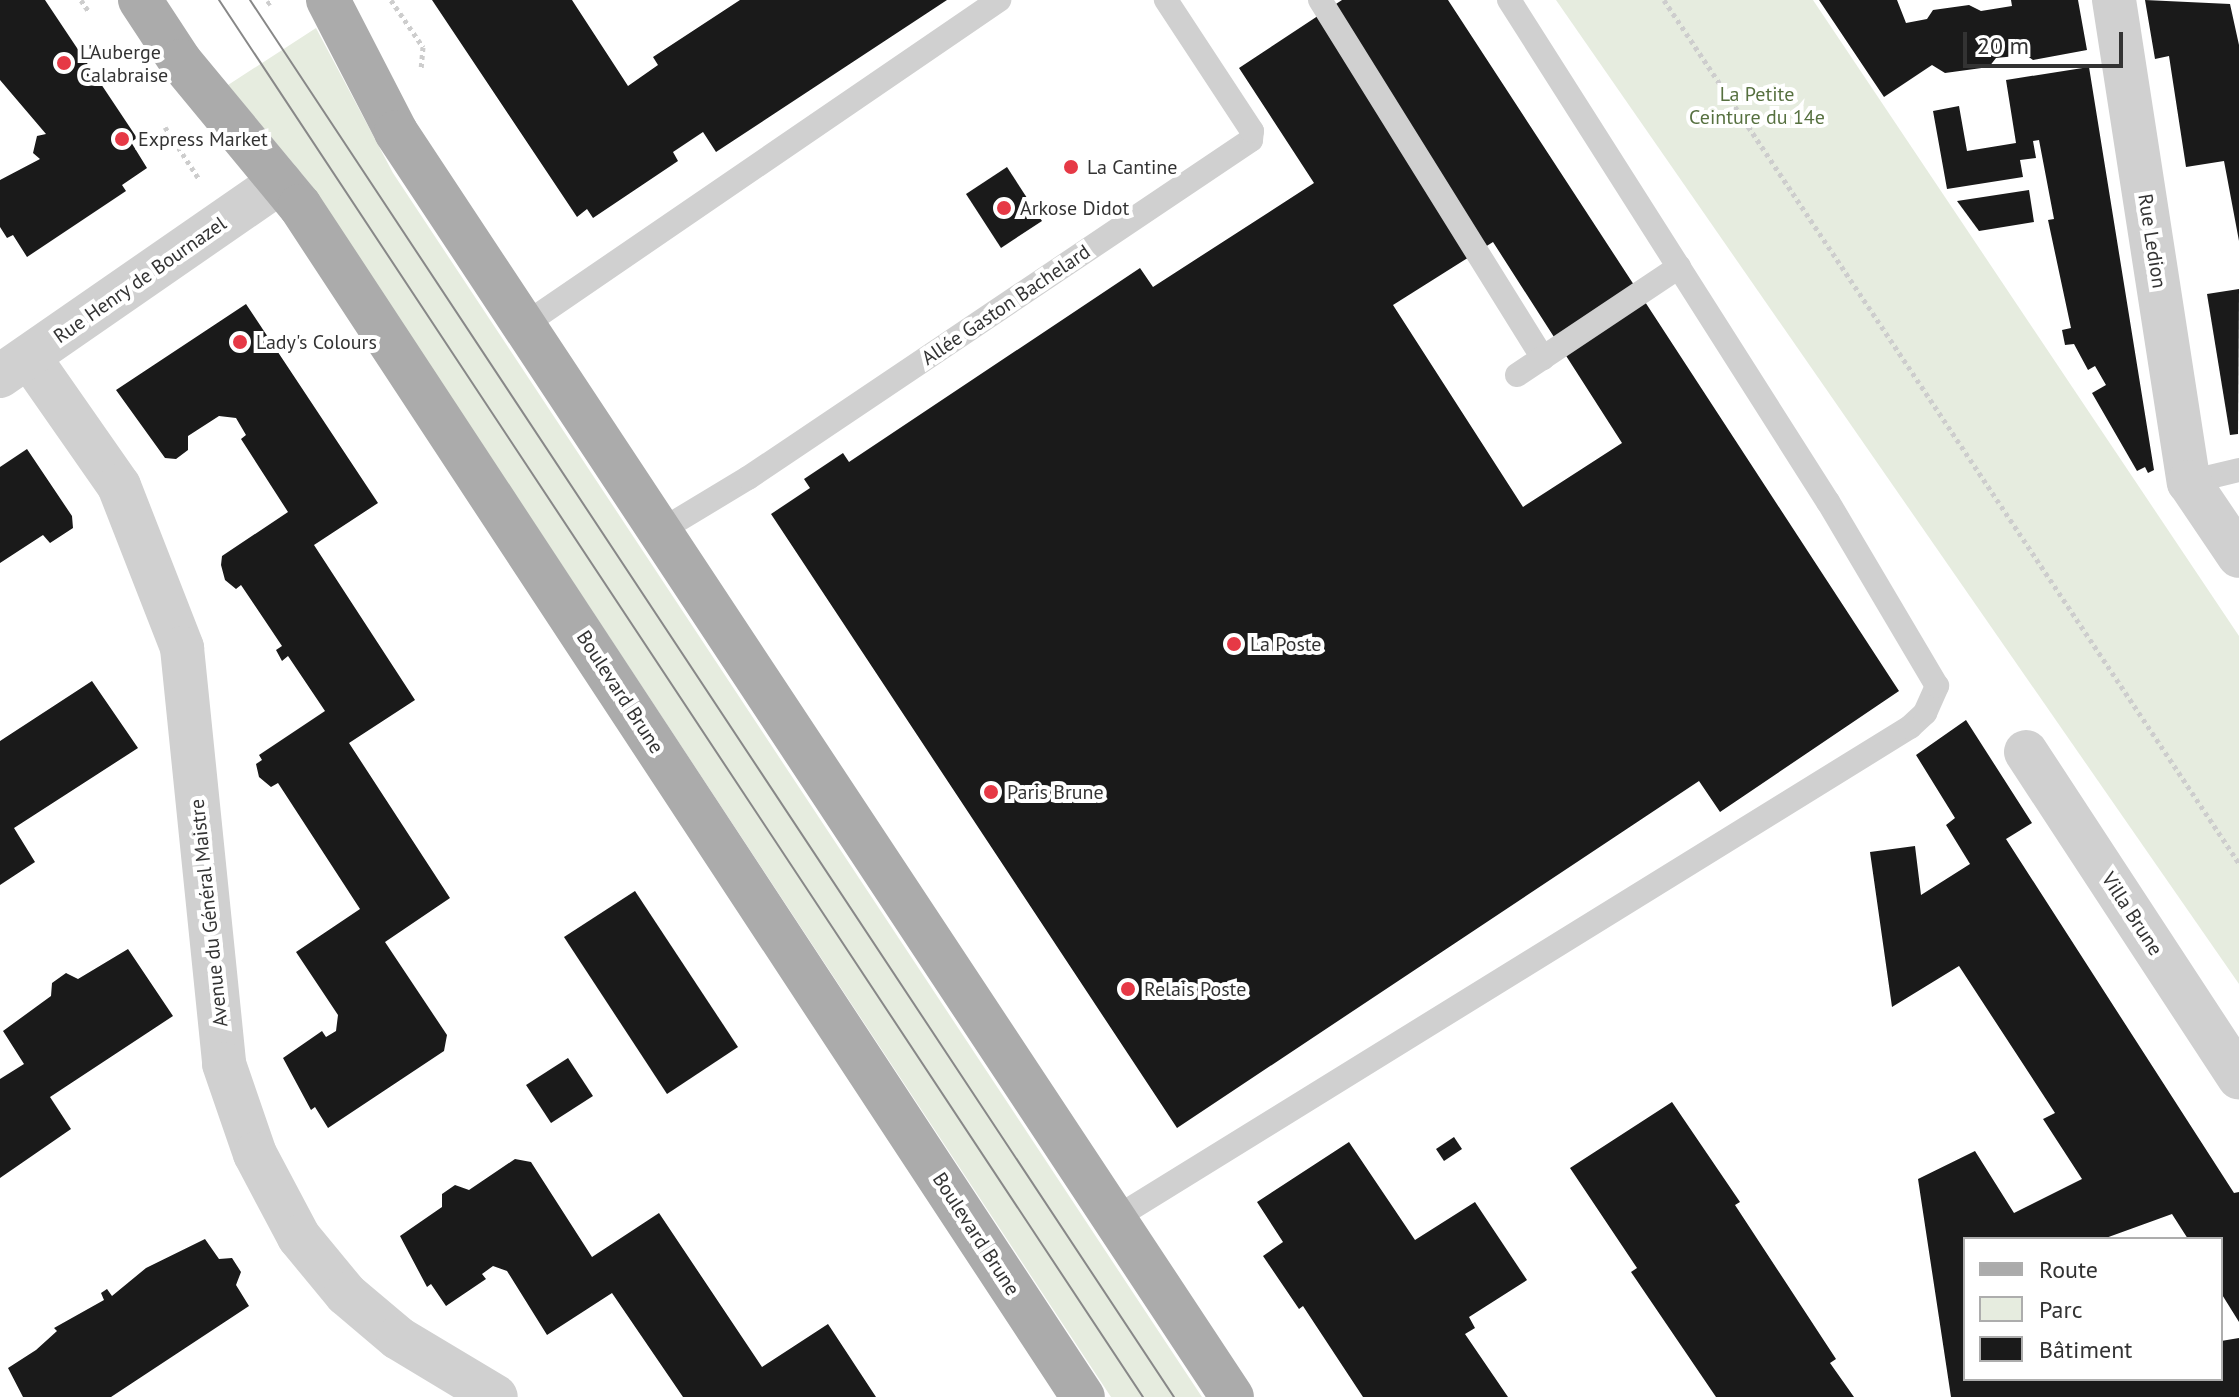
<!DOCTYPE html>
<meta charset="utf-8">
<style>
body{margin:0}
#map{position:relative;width:2239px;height:1397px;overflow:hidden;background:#fff;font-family:"PT Sans",sans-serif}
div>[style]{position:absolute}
.green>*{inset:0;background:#e6ecdf}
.building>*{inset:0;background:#1a1a1a}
.path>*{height:5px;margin-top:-2.5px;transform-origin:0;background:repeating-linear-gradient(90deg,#cdcdcd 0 4px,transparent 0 8px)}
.lane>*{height:24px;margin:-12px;padding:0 12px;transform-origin:12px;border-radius:12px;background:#d0d0d0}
.street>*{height:44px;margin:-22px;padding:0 22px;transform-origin:22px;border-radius:22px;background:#d0d0d0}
.primary>*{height:44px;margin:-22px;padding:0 22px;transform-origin:22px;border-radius:22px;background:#ababab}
.tram>*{height:2px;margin:-1px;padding:0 1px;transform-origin:1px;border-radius:1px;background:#888}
.dots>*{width:22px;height:22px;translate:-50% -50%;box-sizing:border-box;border:4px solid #fff;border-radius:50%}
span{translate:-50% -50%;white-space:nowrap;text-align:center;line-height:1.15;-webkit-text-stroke:8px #fff;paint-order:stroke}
.poi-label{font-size:20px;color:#333}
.left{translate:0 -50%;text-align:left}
.park-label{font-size:20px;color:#56703f}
.street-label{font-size:20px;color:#333}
.legend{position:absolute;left:1963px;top:1237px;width:260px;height:144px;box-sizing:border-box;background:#fff;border:2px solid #adadad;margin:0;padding:10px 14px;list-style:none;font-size:24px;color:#333}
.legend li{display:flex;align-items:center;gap:16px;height:40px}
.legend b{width:40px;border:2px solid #adadad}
.scale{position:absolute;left:1963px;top:32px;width:160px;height:36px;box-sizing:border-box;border:4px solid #333;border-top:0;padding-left:10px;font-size:24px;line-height:28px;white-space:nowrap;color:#333;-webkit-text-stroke:6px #fff;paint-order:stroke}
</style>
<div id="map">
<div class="green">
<i style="clip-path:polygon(1556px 0,1813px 0,2239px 636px,2239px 984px)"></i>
<i style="clip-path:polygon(316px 28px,393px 173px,1202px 1397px,1111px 1397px,311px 185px,228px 85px)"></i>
</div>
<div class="building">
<i style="clip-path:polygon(0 0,45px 0,137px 138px,131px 142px,147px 168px,122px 185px,126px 191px,27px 257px,13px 235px,7px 238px,0 227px,0 180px,40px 159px,33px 153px,37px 136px,46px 134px,0 80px)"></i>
<i style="clip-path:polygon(432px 0,572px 0,628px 86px,658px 65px,653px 57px,740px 0,947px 0,716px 152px,703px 132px,673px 152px,678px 161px,593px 218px,587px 209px,577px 217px)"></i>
<i style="clip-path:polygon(evenodd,1342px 0,1448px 0,1899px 691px,1720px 812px,1699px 781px,1177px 1128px,771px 514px,810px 488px,804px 479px,843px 453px,849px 462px,1140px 268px,1153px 287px,1314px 183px,1239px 68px,1342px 0,1493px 242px,1622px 443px,1523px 507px,1393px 305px,1493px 242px)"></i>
<i style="clip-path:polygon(1819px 0,1897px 0,1906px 23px,1927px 19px,1933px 10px,1969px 5px,1981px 11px,2012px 6px,2011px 0,2078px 0,2087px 50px,2033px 60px,2026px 55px,1996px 58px,1989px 67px,1945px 73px,1932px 65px,1884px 97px)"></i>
<i style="clip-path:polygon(2145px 0,2230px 4px,2239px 45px,2239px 241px,2224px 161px,2186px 167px,2169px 56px,2155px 59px)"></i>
<i style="clip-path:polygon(2089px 67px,2154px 470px,2148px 473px,2145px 467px,2137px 471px,2092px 393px,2106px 385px,2095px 366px,2088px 370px,2074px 344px,2065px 345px,2062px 330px,2071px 328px,2048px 220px,2054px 219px,2039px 140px,2033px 141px,2036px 158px,2020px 160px,2023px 177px,1947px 189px,1933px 111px,1959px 106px,1967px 151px,2016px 143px,2006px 80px)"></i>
<i style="clip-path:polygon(1007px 167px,1042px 221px,1001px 248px,966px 194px)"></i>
<i style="clip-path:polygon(2029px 190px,2034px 222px,1979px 231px,1957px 201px)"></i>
<i style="clip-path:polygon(2239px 289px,2238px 434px,2230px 435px,2207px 294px)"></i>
<i style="clip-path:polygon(246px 304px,378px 503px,314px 545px,415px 700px,349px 743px,450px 898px,385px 942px,447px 1035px,444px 1051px,328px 1128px,315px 1107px,311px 1110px,283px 1058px,322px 1031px,326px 1037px,336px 1031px,338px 1015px,296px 952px,360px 909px,278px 783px,271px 787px,259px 777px,256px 764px,262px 760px,259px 755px,325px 711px,288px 656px,282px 661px,276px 650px,282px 646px,241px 585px,236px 589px,225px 580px,221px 565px,222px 556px,288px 512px,241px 439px,246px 435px,236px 418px,219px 416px,188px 436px,188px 450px,176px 459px,165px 458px,116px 390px)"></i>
<i style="clip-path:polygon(27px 449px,72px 516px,73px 528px,50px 543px,43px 535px,0 563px,0 467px)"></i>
<i style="clip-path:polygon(92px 681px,138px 748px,14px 828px,35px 862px,0 885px,0 741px)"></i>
<i style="clip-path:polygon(1966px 720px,2032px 823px,2006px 839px,2234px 1193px,2239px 1192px,2239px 1322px,2221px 1293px,2221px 1239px,2188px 1239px,2172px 1214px,2103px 1239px,1965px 1239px,1965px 1379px,2221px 1379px,2221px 1341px,2239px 1338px,2239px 1397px,1951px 1397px,1918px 1179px,1975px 1151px,2014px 1213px,2082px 1179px,2043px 1119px,2055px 1113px,1959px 966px,1892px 1007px,1870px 852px,1915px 846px,1921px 895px,1970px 864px,1946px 825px,1955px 818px,1916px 755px)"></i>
<i style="clip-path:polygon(635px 891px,738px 1047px,667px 1094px,564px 937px)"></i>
<i style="clip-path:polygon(128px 949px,173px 1016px,50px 1097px,71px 1129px,0 1178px,0 1079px,24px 1064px,3px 1031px,51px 996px,52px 983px,66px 973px,78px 979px)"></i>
<i style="clip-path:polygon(568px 1058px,593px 1096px,551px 1123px,526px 1085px)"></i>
<i style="clip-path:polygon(1672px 1102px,1740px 1202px,1735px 1205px,1836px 1359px,1830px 1363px,1854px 1397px,1716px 1397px,1631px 1272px,1637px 1268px,1570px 1168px)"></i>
<i style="clip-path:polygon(1454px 1137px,1462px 1149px,1444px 1161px,1436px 1149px)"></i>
<i style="clip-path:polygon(1349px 1142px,1415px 1240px,1475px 1202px,1527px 1280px,1469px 1317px,1475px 1328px,1465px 1334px,1508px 1397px,1363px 1397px,1303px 1306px,1299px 1309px,1263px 1256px,1283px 1242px,1257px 1202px)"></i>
<i style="clip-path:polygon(515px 1159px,531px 1162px,592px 1257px,659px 1213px,762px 1367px,828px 1324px,876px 1397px,683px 1397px,612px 1293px,547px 1335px,507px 1271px,493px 1266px,482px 1274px,486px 1279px,446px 1306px,431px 1284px,427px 1287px,400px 1236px,442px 1207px,442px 1194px,455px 1185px,469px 1190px)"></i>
<i style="clip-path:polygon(205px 1239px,219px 1259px,232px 1258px,241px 1272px,236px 1285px,249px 1306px,111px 1397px,23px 1397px,8px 1368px,36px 1350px,57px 1331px,54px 1328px,104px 1300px,101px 1293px,107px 1289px,112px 1296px,146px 1268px)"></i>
</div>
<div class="path">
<i style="left:81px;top:0;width:14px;rotate:56deg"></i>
<i style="left:391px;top:0;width:57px;rotate:55.8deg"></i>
<i style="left:423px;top:47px;width:21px;rotate:95deg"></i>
<i style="left:1664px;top:0;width:1037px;rotate:56.33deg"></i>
<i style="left:267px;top:4px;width:7px;rotate:-34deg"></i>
<i style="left:165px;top:127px;width:62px;rotate:56.8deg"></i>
</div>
<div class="lane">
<i style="left:1320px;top:0;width:422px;rotate:58.1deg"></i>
<i style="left:524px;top:325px;width:576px;rotate:-34.38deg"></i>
<i style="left:1517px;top:375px;width:195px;rotate:-33.7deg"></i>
<i style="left:2189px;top:482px;width:51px;rotate:-13.5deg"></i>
<i style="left:660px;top:531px;width:103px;rotate:-31.1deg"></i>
<i style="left:748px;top:478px;width:606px;rotate:-33.9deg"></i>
<i style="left:1251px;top:140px;width:9px;rotate:-84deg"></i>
<i style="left:1252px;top:131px;width:157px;rotate:-123.3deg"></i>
<i style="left:1114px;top:1219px;width:936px;rotate:-31.72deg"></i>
<i style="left:1910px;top:727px;width:21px;rotate:-43deg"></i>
<i style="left:1925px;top:713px;width:30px;rotate:-66deg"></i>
<i style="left:1937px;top:686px;width:214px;rotate:-120.6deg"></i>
<i style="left:1828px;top:502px;width:595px;rotate:-122.43deg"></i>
</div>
<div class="street">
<i style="left:2114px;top:0;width:488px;rotate:81.2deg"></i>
<i style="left:2189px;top:482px;width:89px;rotate:56deg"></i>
<i style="left:29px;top:357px;width:157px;rotate:55.1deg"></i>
<i style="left:119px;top:486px;width:174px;rotate:68.7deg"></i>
<i style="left:182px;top:648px;width:418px;rotate:84.2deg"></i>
<i style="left:224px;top:1064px;width:95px;rotate:71deg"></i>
<i style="left:255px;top:1154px;width:94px;rotate:62.1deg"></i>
<i style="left:299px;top:1237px;width:74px;rotate:50.5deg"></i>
<i style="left:346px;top:1294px;width:68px;rotate:40.2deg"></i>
<i style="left:398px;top:1338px;width:114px;rotate:31deg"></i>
<i style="left:0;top:376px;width:341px;rotate:-34.7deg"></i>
<i style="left:2026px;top:752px;width:389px;rotate:56.8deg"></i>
</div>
<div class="primary">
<i style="left:140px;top:0;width:73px;rotate:56.7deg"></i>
<i style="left:180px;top:61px;width:188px;rotate:50.4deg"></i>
<i style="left:300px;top:206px;width:1425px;rotate:56.68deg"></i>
<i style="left:328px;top:0;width:148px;rotate:62.7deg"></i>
<i style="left:396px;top:132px;width:1516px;rotate:56.54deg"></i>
</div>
<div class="tram">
<i style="left:219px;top:0;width:1675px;rotate:56.52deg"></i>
<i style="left:250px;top:0;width:1675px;rotate:56.52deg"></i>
</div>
<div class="dots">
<i style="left:64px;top:63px;background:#e63946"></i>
<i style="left:122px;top:139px;background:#e63946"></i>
<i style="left:1071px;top:167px;background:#e63946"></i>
<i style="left:1004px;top:208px;background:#e63946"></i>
<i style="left:240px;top:342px;background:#e63946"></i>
<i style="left:1234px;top:644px;background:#e63946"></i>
<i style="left:991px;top:792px;background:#e63946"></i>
<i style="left:1128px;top:989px;background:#e63946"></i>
</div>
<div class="poi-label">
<span class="left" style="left:80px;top:64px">L'Auberge<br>Calabraise</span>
<span class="left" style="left:138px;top:139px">Express Market</span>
<span class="left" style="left:1087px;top:167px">La Cantine</span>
<span class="left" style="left:1020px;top:208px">Arkose Didot</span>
<span class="left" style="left:256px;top:342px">Lady's Colours</span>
<span class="left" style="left:1250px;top:644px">La Poste</span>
<span class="left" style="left:1007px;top:792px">Paris Brune</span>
<span class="left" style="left:1144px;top:989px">Relais Poste</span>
</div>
<div class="park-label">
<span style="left:1757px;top:106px">La Petite<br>Ceinture du 14e</span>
</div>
<div class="street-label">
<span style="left:2152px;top:241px;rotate:81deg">Rue Ledion</span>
<span style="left:140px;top:280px;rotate:-35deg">Rue Henry de Bournazel</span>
<span style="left:1006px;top:305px;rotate:-34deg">Allée Gaston Bachelard</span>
<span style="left:620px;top:692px;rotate:57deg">Boulevard Brune</span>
<span style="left:209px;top:913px;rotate:-96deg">Avenue du Général Maistre</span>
<span style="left:2132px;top:914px;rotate:57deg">Villa Brune</span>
<span style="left:976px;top:1234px;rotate:57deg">Boulevard Brune</span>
</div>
<ul class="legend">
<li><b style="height:10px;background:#ababab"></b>Route</li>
<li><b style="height:22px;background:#e6ecdf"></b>Parc</li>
<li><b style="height:22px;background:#1a1a1a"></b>Bâtiment</li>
</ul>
<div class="scale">20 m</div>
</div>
